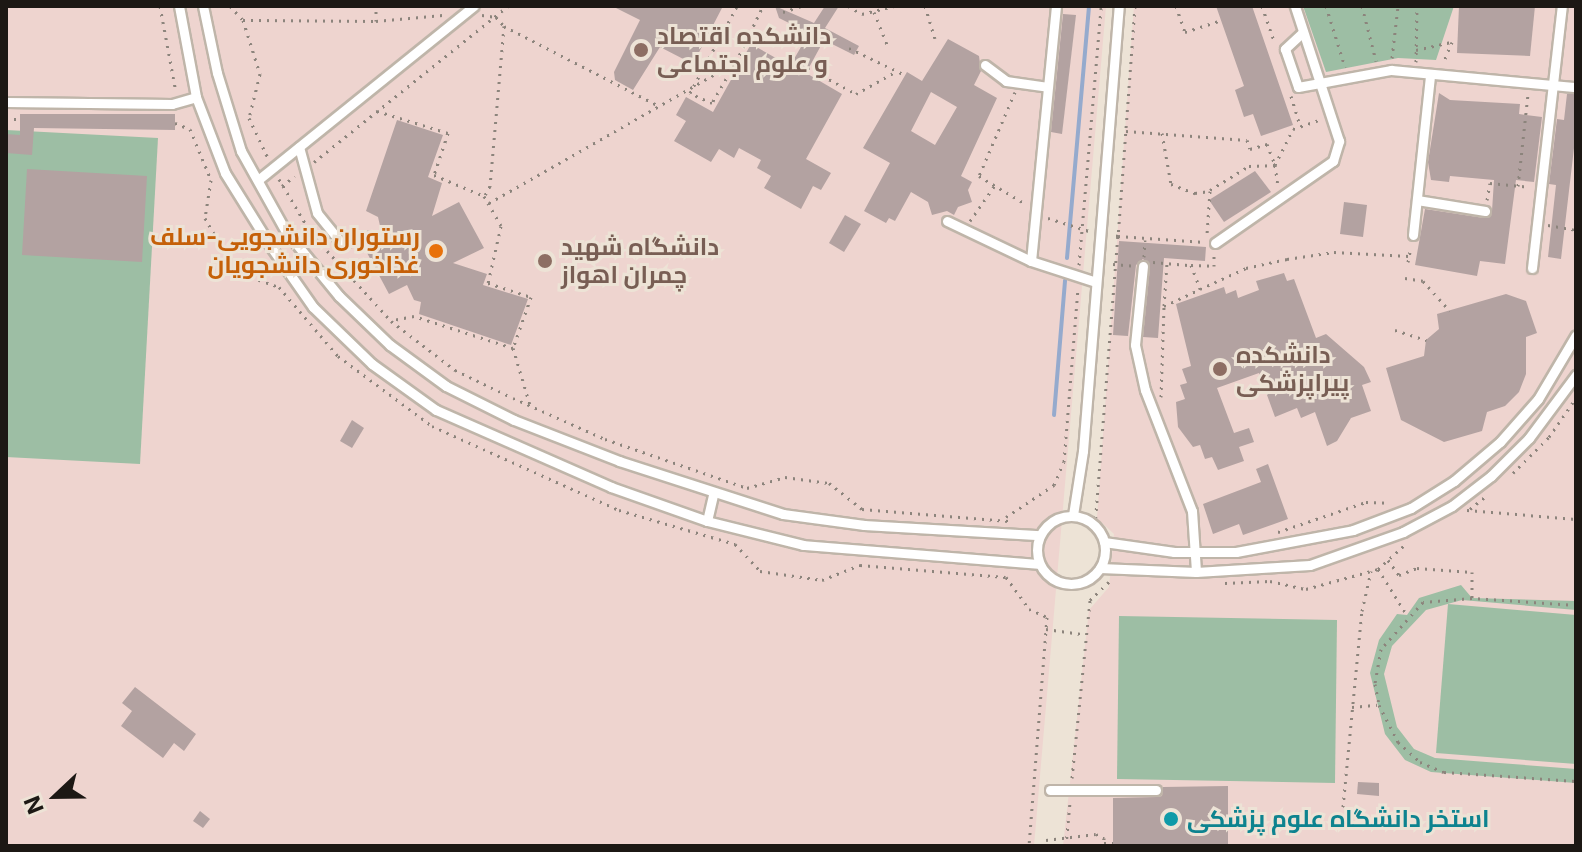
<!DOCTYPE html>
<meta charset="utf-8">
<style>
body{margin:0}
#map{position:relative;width:1582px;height:852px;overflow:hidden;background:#ede3d6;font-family:Inter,Cairo,sans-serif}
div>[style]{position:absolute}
.education>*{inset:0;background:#eed4cf}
.green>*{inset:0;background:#9dbea4}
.stream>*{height:4px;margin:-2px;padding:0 2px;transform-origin:2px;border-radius:2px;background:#95aacd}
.building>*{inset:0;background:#b3a2a1}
.path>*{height:3px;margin-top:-1.5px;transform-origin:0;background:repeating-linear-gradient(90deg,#8c847c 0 2px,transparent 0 8px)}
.roads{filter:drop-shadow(2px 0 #bfb5a9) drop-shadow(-2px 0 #bfb5a9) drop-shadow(0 2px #bfb5a9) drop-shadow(0 -2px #bfb5a9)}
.service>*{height:9px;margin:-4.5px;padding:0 4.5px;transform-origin:4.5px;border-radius:4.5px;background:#fff}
.service>.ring{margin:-4.5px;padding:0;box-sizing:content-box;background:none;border:9px solid #fff;border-radius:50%}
.dots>*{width:22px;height:22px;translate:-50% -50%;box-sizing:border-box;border:4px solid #ede3d6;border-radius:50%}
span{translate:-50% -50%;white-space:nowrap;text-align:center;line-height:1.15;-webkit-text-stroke:6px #ede3d6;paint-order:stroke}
.education-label{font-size:24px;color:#785e54;font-weight:700}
.left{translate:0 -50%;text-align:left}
.food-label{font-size:24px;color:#c56008;font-weight:700}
.right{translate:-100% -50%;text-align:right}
.culture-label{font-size:24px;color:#0d838f;font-weight:700}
.frame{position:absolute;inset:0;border:8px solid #1c1814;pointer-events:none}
.north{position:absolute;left:16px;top:756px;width:80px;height:80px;-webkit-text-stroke:6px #ede3d6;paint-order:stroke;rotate:248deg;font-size:22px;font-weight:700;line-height:32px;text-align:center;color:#1c1814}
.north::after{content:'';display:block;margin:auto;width:28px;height:36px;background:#1c1814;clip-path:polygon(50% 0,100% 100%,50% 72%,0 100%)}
</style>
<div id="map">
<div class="education">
<i style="clip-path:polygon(6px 6px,1106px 6px,1034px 846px,6px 846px)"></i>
<i style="clip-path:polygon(1134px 6px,1576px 6px,1576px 846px,1063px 846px,1089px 610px,1109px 587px,1114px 534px,1097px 518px)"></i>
</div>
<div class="green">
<i style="clip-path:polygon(1303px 6px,1454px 6px,1436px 60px,1398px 58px,1326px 72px)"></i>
<i style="clip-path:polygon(6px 130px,158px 138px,140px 464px,6px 457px)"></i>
<i style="clip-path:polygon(1461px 585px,1472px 598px,1576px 601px,1576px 610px,1462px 600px,1426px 610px,1392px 646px,1384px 674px,1397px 727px,1414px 749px,1435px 758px,1576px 769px,1576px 783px,1431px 772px,1405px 760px,1385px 734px,1370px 673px,1379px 640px,1397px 614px,1407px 615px,1419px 598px)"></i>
<i style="clip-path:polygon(1448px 604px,1576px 615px,1576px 764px,1436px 753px)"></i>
<i style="clip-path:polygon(1119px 616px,1337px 620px,1335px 783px,1117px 779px)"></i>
</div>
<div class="stream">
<i style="left:1067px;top:258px;width:253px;rotate:-85deg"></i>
<i style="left:1054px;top:415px;width:135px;rotate:-85.3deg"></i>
</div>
<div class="building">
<i style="clip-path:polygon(612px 6px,723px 6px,693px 64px,660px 47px,633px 90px,615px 80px,614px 72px,640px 20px)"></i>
<i style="clip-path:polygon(775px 6px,814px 23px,825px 6px,839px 6px,825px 28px,859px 46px,854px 55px,824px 40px,806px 73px,842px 94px,806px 159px,831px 173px,821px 190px,813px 186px,801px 209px,764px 188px,771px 176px,757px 168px,761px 160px,739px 148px,734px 158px,719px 149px,711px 162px,674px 141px,686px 121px,676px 115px,686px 97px,713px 112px,751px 44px,790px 66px,809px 33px,779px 18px)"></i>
<i style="clip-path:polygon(1216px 6px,1252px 6px,1293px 125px,1261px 136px,1253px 114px,1244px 117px,1235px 90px,1244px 86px)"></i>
<i style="clip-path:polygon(1459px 6px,1535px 6px,1530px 56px,1457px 53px)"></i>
<i style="clip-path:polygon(1063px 14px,1076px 15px,1062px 134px,1051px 132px)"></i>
<i style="clip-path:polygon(evenodd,948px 39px,979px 56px,981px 71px,974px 85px,997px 98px,961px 176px,972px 182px,968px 190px,972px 202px,958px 207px,954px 215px,947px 211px,932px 215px,928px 202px,911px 192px,895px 221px,889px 218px,886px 223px,864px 211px,890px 163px,863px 148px,907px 72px,922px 81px,948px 39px,931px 92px,957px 107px,935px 145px,911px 131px,931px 92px)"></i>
<i style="clip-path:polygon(1439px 93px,1450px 100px,1520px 104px,1519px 114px,1542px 117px,1534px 182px,1516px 180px,1505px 264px,1480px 261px,1477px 276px,1415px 265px,1425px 209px,1484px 218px,1492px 211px,1494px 180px,1450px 176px,1449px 182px,1431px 180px,1428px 162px)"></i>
<i style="clip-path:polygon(1567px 94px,1576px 94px,1576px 131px,1561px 259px,1548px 257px,1556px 185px,1549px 184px,1557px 119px,1564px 120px)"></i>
<i style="clip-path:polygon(20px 114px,175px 114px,175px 130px,34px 128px,32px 155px,6px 153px,6px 134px,20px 135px)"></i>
<i style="clip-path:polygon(397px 120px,443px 135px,428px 177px,442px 183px,432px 216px,459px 202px,484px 248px,453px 263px,487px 274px,483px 285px,528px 299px,511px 345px,419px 314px,421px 302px,414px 300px,407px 285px,389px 294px,365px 249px,383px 239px,378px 217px,366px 211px)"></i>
<i style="clip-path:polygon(27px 169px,147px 176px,142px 262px,22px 255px)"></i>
<i style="clip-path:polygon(1255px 171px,1271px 192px,1224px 222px,1209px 200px)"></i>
<i style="clip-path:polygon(1344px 202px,1367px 205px,1363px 237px,1340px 234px)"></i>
<i style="clip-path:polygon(845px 215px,861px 224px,844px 252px,829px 243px)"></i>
<i style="clip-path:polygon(1119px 241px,1206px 247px,1205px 261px,1164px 258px,1158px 338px,1143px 337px,1150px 267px,1143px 259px,1136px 265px,1128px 336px,1113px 335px)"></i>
<i style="clip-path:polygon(1284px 273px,1287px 281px,1294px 279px,1316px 338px,1326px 334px,1364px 367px,1371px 382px,1362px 385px,1371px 411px,1351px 418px,1337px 441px,1327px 446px,1315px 412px,1301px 418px,1297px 408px,1275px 417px,1259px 373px,1217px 388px,1234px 433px,1249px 428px,1254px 442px,1239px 447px,1244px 461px,1218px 470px,1212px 457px,1205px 459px,1200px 445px,1193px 447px,1178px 427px,1176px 402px,1185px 399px,1180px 385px,1187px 383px,1182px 369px,1191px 366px,1176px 304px,1224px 287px,1226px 294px,1236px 290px,1238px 298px,1259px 290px,1256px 281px)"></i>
<i style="clip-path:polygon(1506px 294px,1526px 301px,1537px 333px,1526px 337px,1526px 374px,1519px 392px,1505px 406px,1487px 412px,1482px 431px,1444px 442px,1401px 420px,1386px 368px,1424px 356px,1426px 340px,1439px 329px,1437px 314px)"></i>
<i style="clip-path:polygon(352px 420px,364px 428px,352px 448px,340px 441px)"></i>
<i style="clip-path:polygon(1268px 464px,1288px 519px,1243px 535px,1239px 524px,1213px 534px,1203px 504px,1261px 482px,1256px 469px)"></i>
<i style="clip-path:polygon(135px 687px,196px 734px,184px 751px,174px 743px,163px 758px,121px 726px,132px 711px,122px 703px)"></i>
<i style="clip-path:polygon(1358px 782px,1379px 783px,1379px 796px,1357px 794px)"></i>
<i style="clip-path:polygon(1228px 786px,1228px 846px,1113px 846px,1113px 798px,1157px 797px,1162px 796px,1163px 787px)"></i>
<i style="clip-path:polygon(200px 811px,210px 819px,203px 828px,193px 821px)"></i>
</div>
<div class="path">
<i style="left:160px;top:6px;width:87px;rotate:79.5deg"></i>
<i style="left:230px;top:6px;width:19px;rotate:47deg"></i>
<i style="left:243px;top:20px;width:57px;rotate:72.5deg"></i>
<i style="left:260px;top:74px;width:45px;rotate:104deg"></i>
<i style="left:249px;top:118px;width:44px;rotate:64.6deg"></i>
<i style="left:848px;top:6px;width:16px;rotate:30deg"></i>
<i style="left:862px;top:14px;width:33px;rotate:-14deg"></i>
<i style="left:925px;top:6px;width:34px;rotate:73deg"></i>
<i style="left:1135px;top:6px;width:231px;rotate:94.2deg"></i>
<i style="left:1118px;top:236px;width:87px;rotate:3.9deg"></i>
<i style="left:1176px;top:6px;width:28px;rotate:71deg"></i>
<i style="left:1185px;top:32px;width:38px;rotate:-18deg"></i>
<i style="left:1262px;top:6px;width:39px;rotate:71deg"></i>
<i style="left:1326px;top:6px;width:64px;rotate:72.7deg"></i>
<i style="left:1362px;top:6px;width:57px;rotate:75.7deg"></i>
<i style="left:783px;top:12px;width:20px;rotate:-18deg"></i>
<i style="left:874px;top:12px;width:35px;rotate:68deg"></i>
<i style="left:482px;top:15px;width:14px;rotate:8deg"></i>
<i style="left:496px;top:17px;width:12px;rotate:48deg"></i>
<i style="left:504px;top:26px;width:161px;rotate:95deg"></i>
<i style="left:490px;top:186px;width:10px;rotate:119deg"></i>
<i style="left:243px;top:20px;width:133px;rotate:0.4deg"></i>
<i style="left:376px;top:21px;width:67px;rotate:-5.1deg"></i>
<i style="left:376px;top:21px;width:15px;rotate:-90deg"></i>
<i style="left:504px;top:26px;width:172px;rotate:27.3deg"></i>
<i style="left:849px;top:48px;width:62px;rotate:25.7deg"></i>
<i style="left:1416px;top:50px;width:37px;rotate:-13deg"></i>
<i style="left:1452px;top:42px;width:23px;rotate:113deg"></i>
<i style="left:1392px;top:58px;width:52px;rotate:-83.4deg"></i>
<i style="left:1416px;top:62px;width:56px;rotate:-89deg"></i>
<i style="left:734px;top:65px;width:44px;rotate:120.1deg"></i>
<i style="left:712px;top:103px;width:24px;rotate:-156deg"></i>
<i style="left:690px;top:93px;width:99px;rotate:-61.6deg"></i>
<i style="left:808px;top:68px;width:55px;rotate:28.4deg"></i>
<i style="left:856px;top:94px;width:47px;rotate:-29.3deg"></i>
<i style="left:1015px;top:92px;width:91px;rotate:113.2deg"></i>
<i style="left:979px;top:176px;width:52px;rotate:31deg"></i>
<i style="left:1291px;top:96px;width:31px;rotate:73deg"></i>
<i style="left:377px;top:111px;width:74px;rotate:17.2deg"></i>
<i style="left:448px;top:133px;width:44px;rotate:108.4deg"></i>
<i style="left:434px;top:175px;width:54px;rotate:22.8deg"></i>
<i style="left:484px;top:196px;width:34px;rotate:60deg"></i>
<i style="left:501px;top:226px;width:58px;rotate:102.8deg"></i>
<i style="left:488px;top:283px;width:45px;rotate:18deg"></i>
<i style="left:531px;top:297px;width:54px;rotate:109.4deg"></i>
<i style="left:513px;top:348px;width:104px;rotate:-162.1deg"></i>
<i style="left:414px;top:316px;width:21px;rotate:169deg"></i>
<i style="left:6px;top:119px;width:14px"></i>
<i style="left:175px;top:123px;width:16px;rotate:22deg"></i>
<i style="left:190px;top:129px;width:55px;rotate:67.6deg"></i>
<i style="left:211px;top:180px;width:38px;rotate:99deg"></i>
<i style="left:205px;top:218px;width:62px;rotate:60.1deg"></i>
<i style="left:236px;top:272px;width:46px;rotate:19.2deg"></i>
<i style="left:279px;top:287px;width:91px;rotate:49.5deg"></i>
<i style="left:338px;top:356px;width:117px;rotate:36.7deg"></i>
<i style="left:432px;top:426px;width:205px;rotate:24.2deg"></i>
<i style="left:619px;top:510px;width:121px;rotate:16.3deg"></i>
<i style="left:735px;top:544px;width:37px;rotate:47deg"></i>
<i style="left:760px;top:571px;width:63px;rotate:8.3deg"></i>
<i style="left:822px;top:580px;width:41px;rotate:-21.5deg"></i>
<i style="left:860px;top:565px;width:146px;rotate:4.7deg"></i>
<i style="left:1006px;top:577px;width:39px;rotate:54deg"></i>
<i style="left:1029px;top:609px;width:20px;rotate:24deg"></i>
<i style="left:1047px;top:617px;width:230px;rotate:94.5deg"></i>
<i style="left:1126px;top:131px;width:121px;rotate:4.3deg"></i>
<i style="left:1247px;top:140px;width:9px;rotate:72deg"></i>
<i style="left:1250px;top:149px;width:18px;rotate:-16deg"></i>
<i style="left:1267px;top:144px;width:22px;rotate:69deg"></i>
<i style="left:1275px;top:165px;width:40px;rotate:-63.4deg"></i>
<i style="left:1293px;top:129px;width:31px;rotate:-19deg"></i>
<i style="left:1162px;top:133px;width:52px;rotate:80deg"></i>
<i style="left:1171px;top:184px;width:26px;rotate:21deg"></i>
<i style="left:1195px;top:193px;width:15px;rotate:-8deg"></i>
<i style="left:1210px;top:191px;width:43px;rotate:94deg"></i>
<i style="left:314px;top:162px;width:249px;rotate:-38.8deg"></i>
<i style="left:279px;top:179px;width:63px;rotate:59.3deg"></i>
<i style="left:311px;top:233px;width:119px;rotate:47.7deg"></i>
<i style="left:391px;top:321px;width:81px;rotate:37.4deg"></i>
<i style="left:455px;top:370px;width:64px;rotate:25.8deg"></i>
<i style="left:513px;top:398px;width:101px;rotate:24deg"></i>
<i style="left:605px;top:439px;width:150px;rotate:19deg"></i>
<i style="left:747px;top:488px;width:40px;rotate:-16deg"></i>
<i style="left:785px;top:477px;width:44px;rotate:7.8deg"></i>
<i style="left:829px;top:483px;width:42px;rotate:38.2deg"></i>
<i style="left:862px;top:509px;width:147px;rotate:4.7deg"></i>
<i style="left:282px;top:186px;width:16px;rotate:-38deg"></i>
<i style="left:1518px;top:186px;width:93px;rotate:-83.8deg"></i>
<i style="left:1210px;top:190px;width:46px;rotate:-31.6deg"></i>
<i style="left:1249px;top:166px;width:26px;rotate:-2deg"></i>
<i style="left:1275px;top:165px;width:21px;rotate:82deg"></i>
<i style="left:1487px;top:200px;width:17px;rotate:-80deg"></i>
<i style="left:1490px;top:183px;width:40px;rotate:5.7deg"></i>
<i style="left:489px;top:203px;width:284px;rotate:-29.7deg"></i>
<i style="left:736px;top:62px;width:62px;rotate:-64.3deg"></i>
<i style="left:1048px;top:218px;width:43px;rotate:17.6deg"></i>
<i style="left:970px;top:221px;width:44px;rotate:-55.2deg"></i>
<i style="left:1548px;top:225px;width:28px;rotate:10deg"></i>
<i style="left:1144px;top:257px;width:17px;rotate:-87deg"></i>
<i style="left:1153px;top:262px;width:38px;rotate:5deg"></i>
<i style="left:1191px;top:265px;width:26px;rotate:69deg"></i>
<i style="left:1200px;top:289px;width:51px;rotate:-24.5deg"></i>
<i style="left:1246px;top:268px;width:42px;rotate:-12.4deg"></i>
<i style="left:1287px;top:259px;width:48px;rotate:-8.5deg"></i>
<i style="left:1334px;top:252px;width:75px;rotate:3.1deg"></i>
<i style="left:1408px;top:262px;width:15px;rotate:-79deg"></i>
<i style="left:1113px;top:264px;width:21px;rotate:5deg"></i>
<i style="left:1079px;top:265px;width:260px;rotate:-85.1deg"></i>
<i style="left:1191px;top:265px;width:23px;rotate:2deg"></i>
<i style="left:1214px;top:266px;width:13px;rotate:-90deg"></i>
<i style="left:1405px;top:278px;width:18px;rotate:9deg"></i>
<i style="left:1423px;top:281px;width:40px;rotate:48deg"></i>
<i style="left:1164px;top:306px;width:43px;rotate:-86deg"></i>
<i style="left:1395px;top:330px;width:33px;rotate:18deg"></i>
<i style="left:513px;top:348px;width:59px;rotate:73.4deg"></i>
<i style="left:1161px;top:397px;width:91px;rotate:-88.1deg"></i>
<i style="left:1164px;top:306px;width:40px;rotate:-25deg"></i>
<i style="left:1513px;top:473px;width:51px;rotate:-45deg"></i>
<i style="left:1549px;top:437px;width:47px;rotate:-55.3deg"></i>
<i style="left:1470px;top:509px;width:21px;rotate:-39deg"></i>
<i style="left:1467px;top:510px;width:109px;rotate:4.7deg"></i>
<i style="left:1006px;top:517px;width:58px;rotate:-33.7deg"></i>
<i style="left:1054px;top:485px;width:25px;rotate:-67deg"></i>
<i style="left:1064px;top:462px;width:174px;rotate:-85.4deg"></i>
<i style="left:1095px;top:526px;width:291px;rotate:-85.5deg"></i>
<i style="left:1118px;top:236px;width:5px;rotate:-169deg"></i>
<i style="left:1278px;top:532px;width:93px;rotate:-18.8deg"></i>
<i style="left:1366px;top:502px;width:23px;rotate:2deg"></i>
<i style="left:1388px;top:560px;width:19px;rotate:54deg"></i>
<i style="left:1399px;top:575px;width:19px;rotate:-21deg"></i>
<i style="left:1417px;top:568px;width:55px;rotate:4.2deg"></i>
<i style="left:1472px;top:572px;width:26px;rotate:90deg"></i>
<i style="left:1378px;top:569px;width:54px;rotate:57.8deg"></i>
<i style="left:1225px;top:583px;width:45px;rotate:-2.5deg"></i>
<i style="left:1270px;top:581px;width:37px;rotate:13deg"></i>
<i style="left:1306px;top:589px;width:75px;rotate:-15.5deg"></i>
<i style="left:1378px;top:569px;width:39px;rotate:-42deg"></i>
<i style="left:1576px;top:605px;width:104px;rotate:-176.1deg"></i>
<i style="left:1472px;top:598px;width:49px;rotate:175.3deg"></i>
<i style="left:1423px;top:602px;width:63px;rotate:131.8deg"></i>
<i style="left:1381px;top:649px;width:36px;rotate:100deg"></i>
<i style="left:1375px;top:684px;width:21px;rotate:79deg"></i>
<i style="left:1379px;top:705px;width:42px;rotate:62.8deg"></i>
<i style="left:1398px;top:742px;width:30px;rotate:42deg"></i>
<i style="left:1420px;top:762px;width:26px;rotate:23deg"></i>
<i style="left:1444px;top:772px;width:132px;rotate:3.9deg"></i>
<i style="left:1046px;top:629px;width:36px;rotate:8deg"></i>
<i style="left:1352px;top:707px;width:25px;rotate:-5deg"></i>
<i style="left:1072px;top:778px;width:179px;rotate:-84.2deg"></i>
<i style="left:1090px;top:600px;width:28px;rotate:-44deg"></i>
<i style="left:1343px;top:807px;width:197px;rotate:-84.5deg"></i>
<i style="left:1362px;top:611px;width:41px;rotate:-77.3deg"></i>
<i style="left:1046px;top:840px;width:50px;rotate:-6.8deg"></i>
<i style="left:1096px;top:834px;width:9px;rotate:27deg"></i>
<i style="left:1104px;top:838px;width:8px;rotate:90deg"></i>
<i style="left:1104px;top:843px;width:9px"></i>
<i style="left:1066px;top:846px;width:44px;rotate:-84.8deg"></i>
</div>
<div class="roads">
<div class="service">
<i style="left:179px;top:6px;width:93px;rotate:79.4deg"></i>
<i style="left:196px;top:97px;width:81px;rotate:69.1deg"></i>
<i style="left:225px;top:173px;width:87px;rotate:58.1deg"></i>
<i style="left:271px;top:247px;width:73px;rotate:55deg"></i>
<i style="left:313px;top:307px;width:82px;rotate:44deg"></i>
<i style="left:372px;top:364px;width:79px;rotate:35.7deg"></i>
<i style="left:436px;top:410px;width:191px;rotate:23.7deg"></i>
<i style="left:611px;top:487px;width:102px;rotate:19.5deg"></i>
<i style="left:707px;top:521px;width:99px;rotate:14deg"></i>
<i style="left:803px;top:545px;width:237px;rotate:4.6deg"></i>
<i style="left:203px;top:6px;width:68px;rotate:78.2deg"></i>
<i style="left:217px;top:73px;width:82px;rotate:72.9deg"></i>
<i style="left:241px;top:151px;width:90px;rotate:60.9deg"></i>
<i style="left:285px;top:230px;width:85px;rotate:50.7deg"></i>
<i style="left:339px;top:296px;width:71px;rotate:43.9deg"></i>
<i style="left:390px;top:345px;width:69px;rotate:36.2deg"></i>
<i style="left:446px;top:386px;width:76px;rotate:26.6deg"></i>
<i style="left:514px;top:420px;width:113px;rotate:21.3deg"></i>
<i style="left:619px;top:461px;width:172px;rotate:17.9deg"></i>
<i style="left:783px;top:514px;width:82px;rotate:7.7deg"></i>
<i style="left:864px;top:525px;width:176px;rotate:3.3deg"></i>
<i style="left:1056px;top:6px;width:256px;rotate:95.6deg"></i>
<i style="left:1031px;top:261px;width:68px;rotate:17.9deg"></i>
<i style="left:1303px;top:32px;width:25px;rotate:137deg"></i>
<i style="left:1285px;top:49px;width:40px;rotate:71.1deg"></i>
<i style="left:1298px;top:87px;width:95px;rotate:-10.4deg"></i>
<i style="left:1391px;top:70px;width:186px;rotate:5.3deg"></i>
<i style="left:985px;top:65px;width:26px;rotate:37deg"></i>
<i style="left:1006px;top:81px;width:42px;rotate:8.1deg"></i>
<i style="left:6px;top:102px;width:166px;rotate:0.7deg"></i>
<i style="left:172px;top:104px;width:25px;rotate:-16deg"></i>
<i style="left:299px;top:147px;width:68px;rotate:74.7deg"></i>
<i style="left:317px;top:213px;width:38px;rotate:51deg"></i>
<i style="left:341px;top:243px;width:28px;rotate:-13deg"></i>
<i style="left:258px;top:180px;width:277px;rotate:-38.9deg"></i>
<i style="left:1417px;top:200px;width:69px;rotate:9.2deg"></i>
<i style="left:947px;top:221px;width:93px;rotate:25.5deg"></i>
<i style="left:1413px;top:235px;width:160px;rotate:-83.9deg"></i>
<i style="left:1215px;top:243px;width:144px;rotate:-34.8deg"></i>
<i style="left:1333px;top:161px;width:21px;rotate:-73deg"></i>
<i style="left:1339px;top:141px;width:142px;rotate:-108.1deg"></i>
<i style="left:1143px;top:266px;width:79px;rotate:95.8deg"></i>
<i style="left:1135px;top:345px;width:46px;rotate:77.5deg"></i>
<i style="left:1145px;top:390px;width:130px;rotate:68.8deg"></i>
<i style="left:1192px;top:511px;width:61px;rotate:86.2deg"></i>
<i style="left:1532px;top:268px;width:264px;rotate:-83.5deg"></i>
<i style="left:1073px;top:515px;width:65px;rotate:-81.1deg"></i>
<i style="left:1083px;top:451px;width:446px;rotate:-85.4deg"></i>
<i class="ring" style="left:1037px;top:516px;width:59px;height:59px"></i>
<i style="left:707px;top:521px;width:26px;rotate:-77deg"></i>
<i style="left:1104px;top:542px;width:71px;rotate:8.1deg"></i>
<i style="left:1174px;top:552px;width:62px"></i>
<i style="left:1236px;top:552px;width:119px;rotate:-10.6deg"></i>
<i style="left:1353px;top:530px;width:62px;rotate:-20.8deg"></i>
<i style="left:1411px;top:508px;width:51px;rotate:-32.1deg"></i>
<i style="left:1454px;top:481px;width:60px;rotate:-40.3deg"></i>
<i style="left:1500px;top:442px;width:57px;rotate:-48.5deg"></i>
<i style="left:1538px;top:399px;width:74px;rotate:-59.3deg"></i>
<i style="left:1100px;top:568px;width:96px;rotate:2.4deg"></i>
<i style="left:1196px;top:572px;width:114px;rotate:-3.5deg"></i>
<i style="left:1310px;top:565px;width:99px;rotate:-19.5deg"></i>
<i style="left:1403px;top:532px;width:55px;rotate:-28deg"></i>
<i style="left:1452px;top:506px;width:49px;rotate:-37.6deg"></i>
<i style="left:1491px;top:476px;width:54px;rotate:-45deg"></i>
<i style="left:1529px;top:438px;width:79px;rotate:-53.3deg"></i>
<i style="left:1050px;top:790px;width:106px"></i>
</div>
</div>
<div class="dots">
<i style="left:641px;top:50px;background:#8d6e63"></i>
<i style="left:436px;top:251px;background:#e8710a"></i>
<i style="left:545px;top:261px;background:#8d6e63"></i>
<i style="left:1220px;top:369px;background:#8d6e63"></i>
<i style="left:1171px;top:819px;background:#0f9aa8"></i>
</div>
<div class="education-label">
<span class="left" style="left:657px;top:50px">دانشکده اقتصاد<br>و علوم اجتماعی</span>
<span class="left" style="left:561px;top:261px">دانشگاه شهید<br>چمران اهواز</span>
<span class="left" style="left:1236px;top:369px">دانشکده<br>پیراپزشکی</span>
</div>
<div class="food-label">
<span class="right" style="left:420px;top:251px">رستوران دانشجویی-سلف<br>غذاخوری دانشجویان</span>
</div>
<div class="culture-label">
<span class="left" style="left:1187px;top:819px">استخر دانشگاه علوم پزشکی</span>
</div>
<div class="frame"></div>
<div class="north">N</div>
</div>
